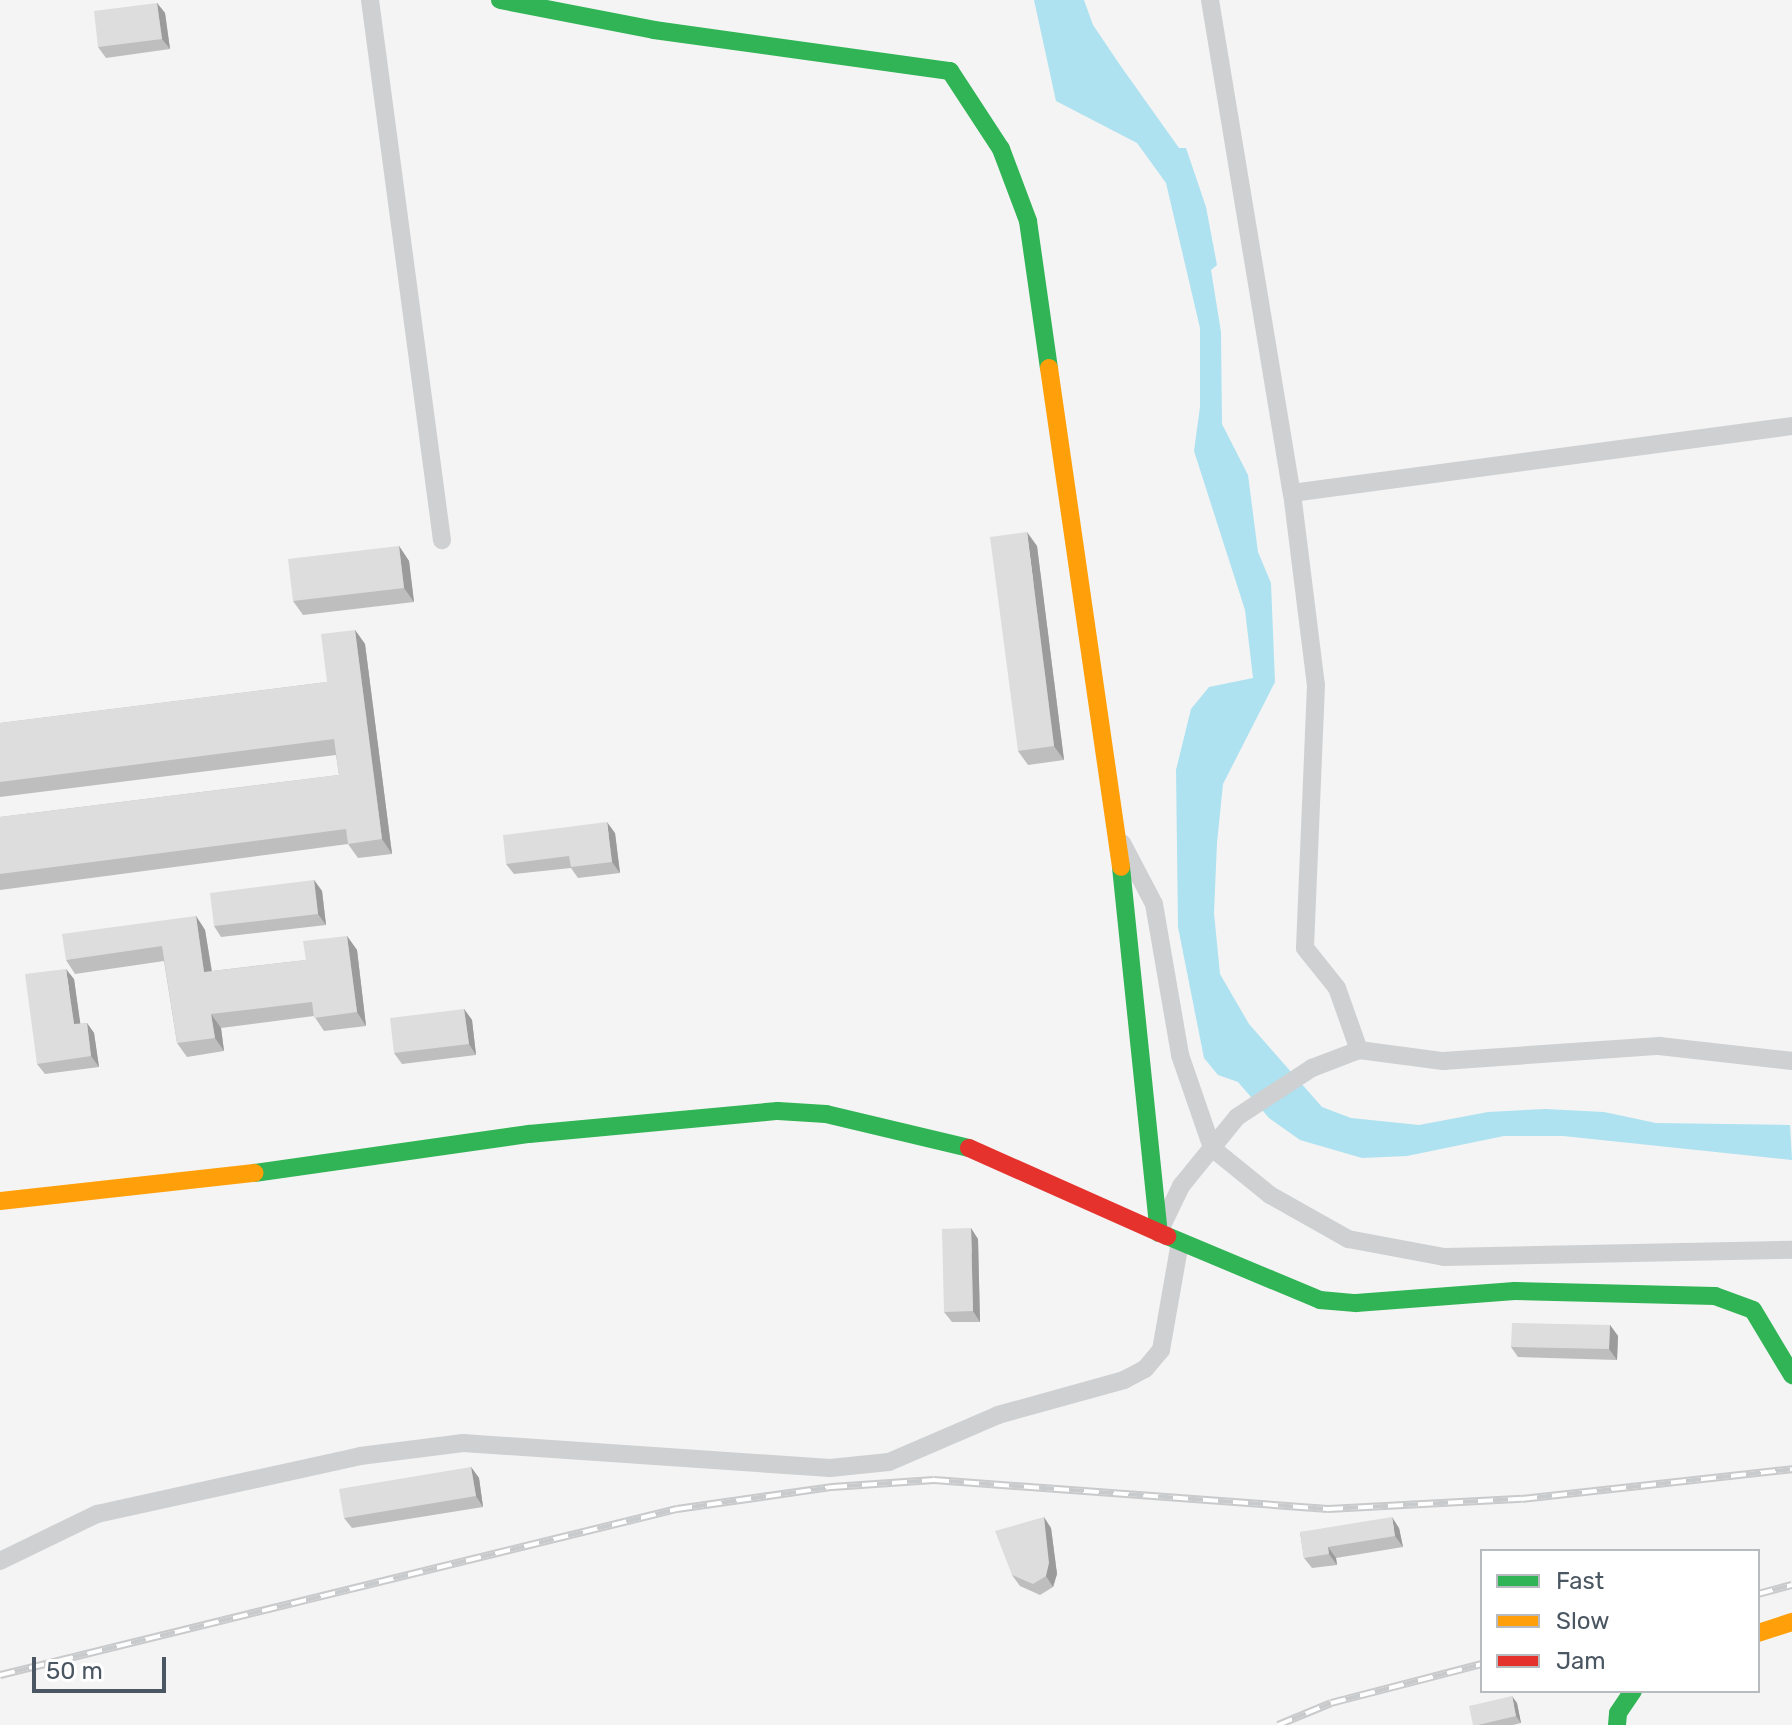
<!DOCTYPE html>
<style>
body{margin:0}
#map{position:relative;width:1792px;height:1725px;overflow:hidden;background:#f4f4f4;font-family:Rubik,sans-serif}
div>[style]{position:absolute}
.water>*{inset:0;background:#aee2f0}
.street>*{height:18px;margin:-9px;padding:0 9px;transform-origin:9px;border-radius:9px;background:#ced0d2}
.fast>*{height:18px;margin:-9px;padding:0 9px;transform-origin:9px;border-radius:9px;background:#30b455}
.slow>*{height:18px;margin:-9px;padding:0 9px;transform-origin:9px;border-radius:9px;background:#ff9f0a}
.jam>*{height:18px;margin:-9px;padding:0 9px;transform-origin:9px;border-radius:9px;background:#e5322d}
.rail>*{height:8px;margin-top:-4px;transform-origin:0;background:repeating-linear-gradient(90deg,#fff 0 15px,#c9cacc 0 30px);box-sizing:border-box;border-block:2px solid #c9cacc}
.wall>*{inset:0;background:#bebebf}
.shaded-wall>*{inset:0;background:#9b9b9b}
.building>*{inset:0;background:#ddddde}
span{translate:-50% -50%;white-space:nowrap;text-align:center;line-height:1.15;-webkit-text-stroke:8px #fff;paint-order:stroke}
.legend{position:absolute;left:1480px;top:1549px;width:280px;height:144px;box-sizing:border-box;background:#fff;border:2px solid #b7bbc0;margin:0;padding:10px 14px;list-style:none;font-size:24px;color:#4a5661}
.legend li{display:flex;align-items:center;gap:16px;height:40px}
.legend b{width:40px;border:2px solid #b7bbc0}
.scale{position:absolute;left:32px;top:1657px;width:134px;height:36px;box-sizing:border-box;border:4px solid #4a5661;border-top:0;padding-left:10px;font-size:24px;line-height:28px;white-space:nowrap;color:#4a5661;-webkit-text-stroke:6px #fff;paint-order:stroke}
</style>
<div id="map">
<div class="water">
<i style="clip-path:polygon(1034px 0,1084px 0,1093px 25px,1120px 65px,1179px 148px,1186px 148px,1206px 207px,1217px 265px,1211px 270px,1221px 332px,1222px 424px,1248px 475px,1258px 552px,1271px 583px,1275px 682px,1223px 784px,1217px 843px,1214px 913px,1220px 974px,1249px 1024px,1322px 1107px,1351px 1118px,1419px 1125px,1488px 1112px,1545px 1109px,1604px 1112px,1656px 1123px,1790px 1125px,1792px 1160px,1563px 1136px,1504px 1136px,1407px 1156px,1362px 1158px,1300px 1140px,1269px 1118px,1238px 1082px,1218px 1075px,1204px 1058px,1178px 927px,1176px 770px,1191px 709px,1209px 687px,1253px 678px,1245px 610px,1194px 451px,1200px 407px,1200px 328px,1166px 183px,1137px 143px,1056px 101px)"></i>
</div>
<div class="street">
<i style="left:370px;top:0;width:545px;rotate:82.41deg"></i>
<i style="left:1210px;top:0;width:500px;rotate:80.6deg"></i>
<i style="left:1292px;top:493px;width:193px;rotate:82.9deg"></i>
<i style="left:1316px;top:685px;width:263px;rotate:92.4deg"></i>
<i style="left:1305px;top:948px;width:51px;rotate:51.3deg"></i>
<i style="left:1337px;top:988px;width:66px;rotate:70.5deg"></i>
<i style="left:1292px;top:493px;width:504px;rotate:-7.63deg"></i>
<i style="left:1122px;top:843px;width:69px;rotate:62.3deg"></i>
<i style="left:1154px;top:904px;width:153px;rotate:80.2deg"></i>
<i style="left:1180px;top:1055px;width:98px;rotate:71deg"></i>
<i style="left:1212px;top:1148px;width:75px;rotate:39deg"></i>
<i style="left:1270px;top:1195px;width:90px;rotate:29.4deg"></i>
<i style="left:1348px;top:1239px;width:98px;rotate:10.6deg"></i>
<i style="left:1444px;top:1257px;width:348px;rotate:-1.2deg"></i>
<i style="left:1160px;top:1230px;width:49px;rotate:-64.5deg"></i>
<i style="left:1181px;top:1186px;width:89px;rotate:-50.9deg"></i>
<i style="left:1237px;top:1117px;width:90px;rotate:-33.2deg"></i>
<i style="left:1312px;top:1068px;width:50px;rotate:-21deg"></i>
<i style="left:1359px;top:1050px;width:85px;rotate:7.5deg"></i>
<i style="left:1443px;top:1061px;width:217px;rotate:-4deg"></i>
<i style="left:1659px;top:1046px;width:134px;rotate:6.4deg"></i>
<i style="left:0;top:1561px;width:108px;rotate:-25.9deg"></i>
<i style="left:97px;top:1514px;width:269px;rotate:-12.4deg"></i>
<i style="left:360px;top:1456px;width:104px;rotate:-7.2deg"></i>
<i style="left:463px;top:1443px;width:368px;rotate:3.9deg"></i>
<i style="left:830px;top:1468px;width:59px;rotate:-5.8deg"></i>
<i style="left:889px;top:1462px;width:119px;rotate:-23.3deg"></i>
<i style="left:998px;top:1415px;width:131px;rotate:-15.5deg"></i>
<i style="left:1124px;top:1380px;width:24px;rotate:-28deg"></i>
<i style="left:1145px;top:1369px;width:25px;rotate:-50deg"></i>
<i style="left:1161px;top:1350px;width:110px;rotate:-80deg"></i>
</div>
<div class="fast">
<i style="left:500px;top:0;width:157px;rotate:11deg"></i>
<i style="left:654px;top:30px;width:299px;rotate:7.9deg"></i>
<i style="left:950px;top:71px;width:93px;rotate:56.8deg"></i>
<i style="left:1001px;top:149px;width:77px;rotate:69.4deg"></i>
<i style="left:1028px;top:221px;width:148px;rotate:81.9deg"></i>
<i style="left:1121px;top:867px;width:368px;rotate:84.1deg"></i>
<i style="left:254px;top:1173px;width:278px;rotate:-8.1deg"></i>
<i style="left:529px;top:1134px;width:250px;rotate:-5.3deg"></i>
<i style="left:778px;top:1111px;width:48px;rotate:3.6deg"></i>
<i style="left:826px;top:1114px;width:147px;rotate:13.4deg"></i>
<i style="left:1167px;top:1236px;width:166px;rotate:22.7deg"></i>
<i style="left:1320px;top:1300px;width:36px;rotate:5deg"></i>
<i style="left:1356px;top:1303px;width:159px;rotate:-4.3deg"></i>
<i style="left:1515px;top:1291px;width:200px;rotate:1.4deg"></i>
<i style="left:1715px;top:1296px;width:40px;rotate:20.2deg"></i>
<i style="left:1753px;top:1310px;width:76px;rotate:59deg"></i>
<i style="left:1617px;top:1725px;width:12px;rotate:-85deg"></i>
<i style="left:1618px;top:1713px;width:27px;rotate:-56deg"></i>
</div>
<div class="slow">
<i style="left:1049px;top:368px;width:504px;rotate:81.79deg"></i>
<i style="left:0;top:1201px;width:256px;rotate:-6.3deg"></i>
<i style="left:1758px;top:1633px;width:36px;rotate:-18deg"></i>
</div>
<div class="jam">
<i style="left:969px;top:1148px;width:217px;rotate:24deg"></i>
</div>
<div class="rail">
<i style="left:1758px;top:1594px;width:35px;rotate:-15deg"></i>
<i style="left:0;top:1675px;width:697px;rotate:-13.78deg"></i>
<i style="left:677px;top:1509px;width:157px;rotate:-8.1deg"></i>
<i style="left:832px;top:1487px;width:102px;rotate:-3.9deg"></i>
<i style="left:934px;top:1480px;width:395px;rotate:4.2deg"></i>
<i style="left:1328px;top:1509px;width:194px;rotate:-3deg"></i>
<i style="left:1522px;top:1499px;width:272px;rotate:-6.3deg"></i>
<i style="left:1278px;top:1725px;width:57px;rotate:-22.5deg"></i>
<i style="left:1331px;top:1703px;width:156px;rotate:-14.5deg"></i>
</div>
<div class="wall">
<i style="clip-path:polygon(157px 3px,165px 13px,170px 49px,106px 58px,98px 47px)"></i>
<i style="clip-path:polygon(399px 546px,409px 561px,414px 602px,303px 615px,293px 601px)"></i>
<i style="clip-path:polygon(1037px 546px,1064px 760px,1028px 765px,1018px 751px)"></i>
<i style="clip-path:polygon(355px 630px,365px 644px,392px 854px,358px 858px,348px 844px,0 890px,0 817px,339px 775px,336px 755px,0 797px,0 723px,327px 682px)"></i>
<i style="clip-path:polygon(615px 833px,620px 873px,578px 878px,571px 868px,514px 874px,506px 864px)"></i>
<i style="clip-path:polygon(314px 880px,322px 891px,326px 925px,221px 937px,214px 926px)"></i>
<i style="clip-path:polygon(196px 916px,205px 930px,212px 971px,306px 960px,347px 936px,357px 950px,366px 1026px,324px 1031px,314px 1016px,221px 1028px,224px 1051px,187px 1057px,177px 1043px,164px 961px,75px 974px,66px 960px)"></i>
<i style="clip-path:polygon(74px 979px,80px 1024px,87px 1023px,94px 1033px,99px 1067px,45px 1074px,37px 1064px)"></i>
<i style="clip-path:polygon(464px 1009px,472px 1020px,476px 1055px,402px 1064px,394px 1053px)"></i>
<i style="clip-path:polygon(978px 1239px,980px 1322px,952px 1322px,944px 1312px)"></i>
<i style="clip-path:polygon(1610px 1325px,1618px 1336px,1617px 1360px,1518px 1357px,1511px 1347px)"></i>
<i style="clip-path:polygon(471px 1467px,479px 1478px,483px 1507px,352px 1528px,344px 1518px)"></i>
<i style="clip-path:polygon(1051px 1528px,1057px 1574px,1053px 1587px,1040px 1595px,1020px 1586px,1012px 1575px)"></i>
<i style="clip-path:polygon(1399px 1528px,1403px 1547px,1336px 1558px,1337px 1565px,1312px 1568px,1304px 1558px,1300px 1532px)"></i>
<i style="clip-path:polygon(1517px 1703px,1521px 1723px,1513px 1725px,1473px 1725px)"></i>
</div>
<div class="shaded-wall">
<i style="clip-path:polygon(157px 3px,165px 13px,170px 49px,162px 39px)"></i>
<i style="clip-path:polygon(1027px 532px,1037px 546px,1064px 760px,1054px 746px)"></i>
<i style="clip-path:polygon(399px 546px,409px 561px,414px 602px,404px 588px)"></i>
<i style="clip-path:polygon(355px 630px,365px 644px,392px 854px,382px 839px)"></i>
<i style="clip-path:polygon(607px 822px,615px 833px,620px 873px,612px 862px)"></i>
<i style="clip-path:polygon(314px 880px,322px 891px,326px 925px,318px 914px)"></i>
<i style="clip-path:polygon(196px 916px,205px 930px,214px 986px,204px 972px)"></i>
<i style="clip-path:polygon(347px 936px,357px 950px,366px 1026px,357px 1012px)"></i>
<i style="clip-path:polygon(66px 969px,74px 979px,82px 1035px,74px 1024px)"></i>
<i style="clip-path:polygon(464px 1009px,472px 1020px,476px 1055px,469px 1044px)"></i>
<i style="clip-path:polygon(211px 1014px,221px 1028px,224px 1051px,215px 1038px)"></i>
<i style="clip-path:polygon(87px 1023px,94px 1033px,99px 1067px,91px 1056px)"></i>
<i style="clip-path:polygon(971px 1228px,978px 1239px,980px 1322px,973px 1311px)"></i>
<i style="clip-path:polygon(1610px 1325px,1618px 1336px,1617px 1360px,1609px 1349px)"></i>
<i style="clip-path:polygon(471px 1467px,479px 1478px,483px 1507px,476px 1496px)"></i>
<i style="clip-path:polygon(1044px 1517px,1051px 1528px,1057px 1574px,1053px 1587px,1046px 1576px)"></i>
<i style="clip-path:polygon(1392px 1517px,1399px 1528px,1403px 1547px,1395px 1536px)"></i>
<i style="clip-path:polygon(1328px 1547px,1336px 1558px,1337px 1565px,1329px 1554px)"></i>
<i style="clip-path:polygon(1512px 1696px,1517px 1703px,1521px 1723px,1516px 1716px)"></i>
</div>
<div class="building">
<i style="clip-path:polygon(157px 3px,162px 39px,98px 47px,94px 11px)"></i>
<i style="clip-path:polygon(1027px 532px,1054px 746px,1018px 751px,990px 537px)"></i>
<i style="clip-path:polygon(399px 546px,404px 588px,293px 601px,288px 559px)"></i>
<i style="clip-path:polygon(355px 630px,382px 839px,348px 844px,346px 829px,0 874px,0 817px,339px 775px,334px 739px,0 782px,0 723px,327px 682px,321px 634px)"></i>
<i style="clip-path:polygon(607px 822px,612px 862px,571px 867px,569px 856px,506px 864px,503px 835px)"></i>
<i style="clip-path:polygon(314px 880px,318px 914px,214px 926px,210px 893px)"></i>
<i style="clip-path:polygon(196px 916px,204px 972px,306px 960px,303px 941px,347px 936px,357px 1012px,314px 1018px,312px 1002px,211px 1014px,215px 1038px,177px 1043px,162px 946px,66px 960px,62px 934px)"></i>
<i style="clip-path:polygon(66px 969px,74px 1024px,87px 1023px,91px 1056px,37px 1064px,25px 974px)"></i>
<i style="clip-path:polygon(464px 1009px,469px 1044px,394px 1053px,390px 1018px)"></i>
<i style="clip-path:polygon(971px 1228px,973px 1311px,944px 1312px,942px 1229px)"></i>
<i style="clip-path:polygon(1512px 1323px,1610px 1325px,1609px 1349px,1511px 1347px)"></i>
<i style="clip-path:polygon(471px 1467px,476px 1496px,344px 1518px,339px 1489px)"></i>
<i style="clip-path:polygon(1044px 1517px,1049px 1563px,1046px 1576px,1033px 1584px,1012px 1575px,995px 1531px)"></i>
<i style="clip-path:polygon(1392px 1517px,1395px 1536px,1328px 1547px,1329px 1554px,1304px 1558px,1300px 1532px)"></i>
<i style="clip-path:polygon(1512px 1696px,1516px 1716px,1478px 1725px,1473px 1725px,1469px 1706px)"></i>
</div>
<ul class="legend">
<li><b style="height:10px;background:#30b455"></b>Fast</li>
<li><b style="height:10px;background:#ff9f0a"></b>Slow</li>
<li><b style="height:10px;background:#e5322d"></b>Jam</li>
</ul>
<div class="scale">50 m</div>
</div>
